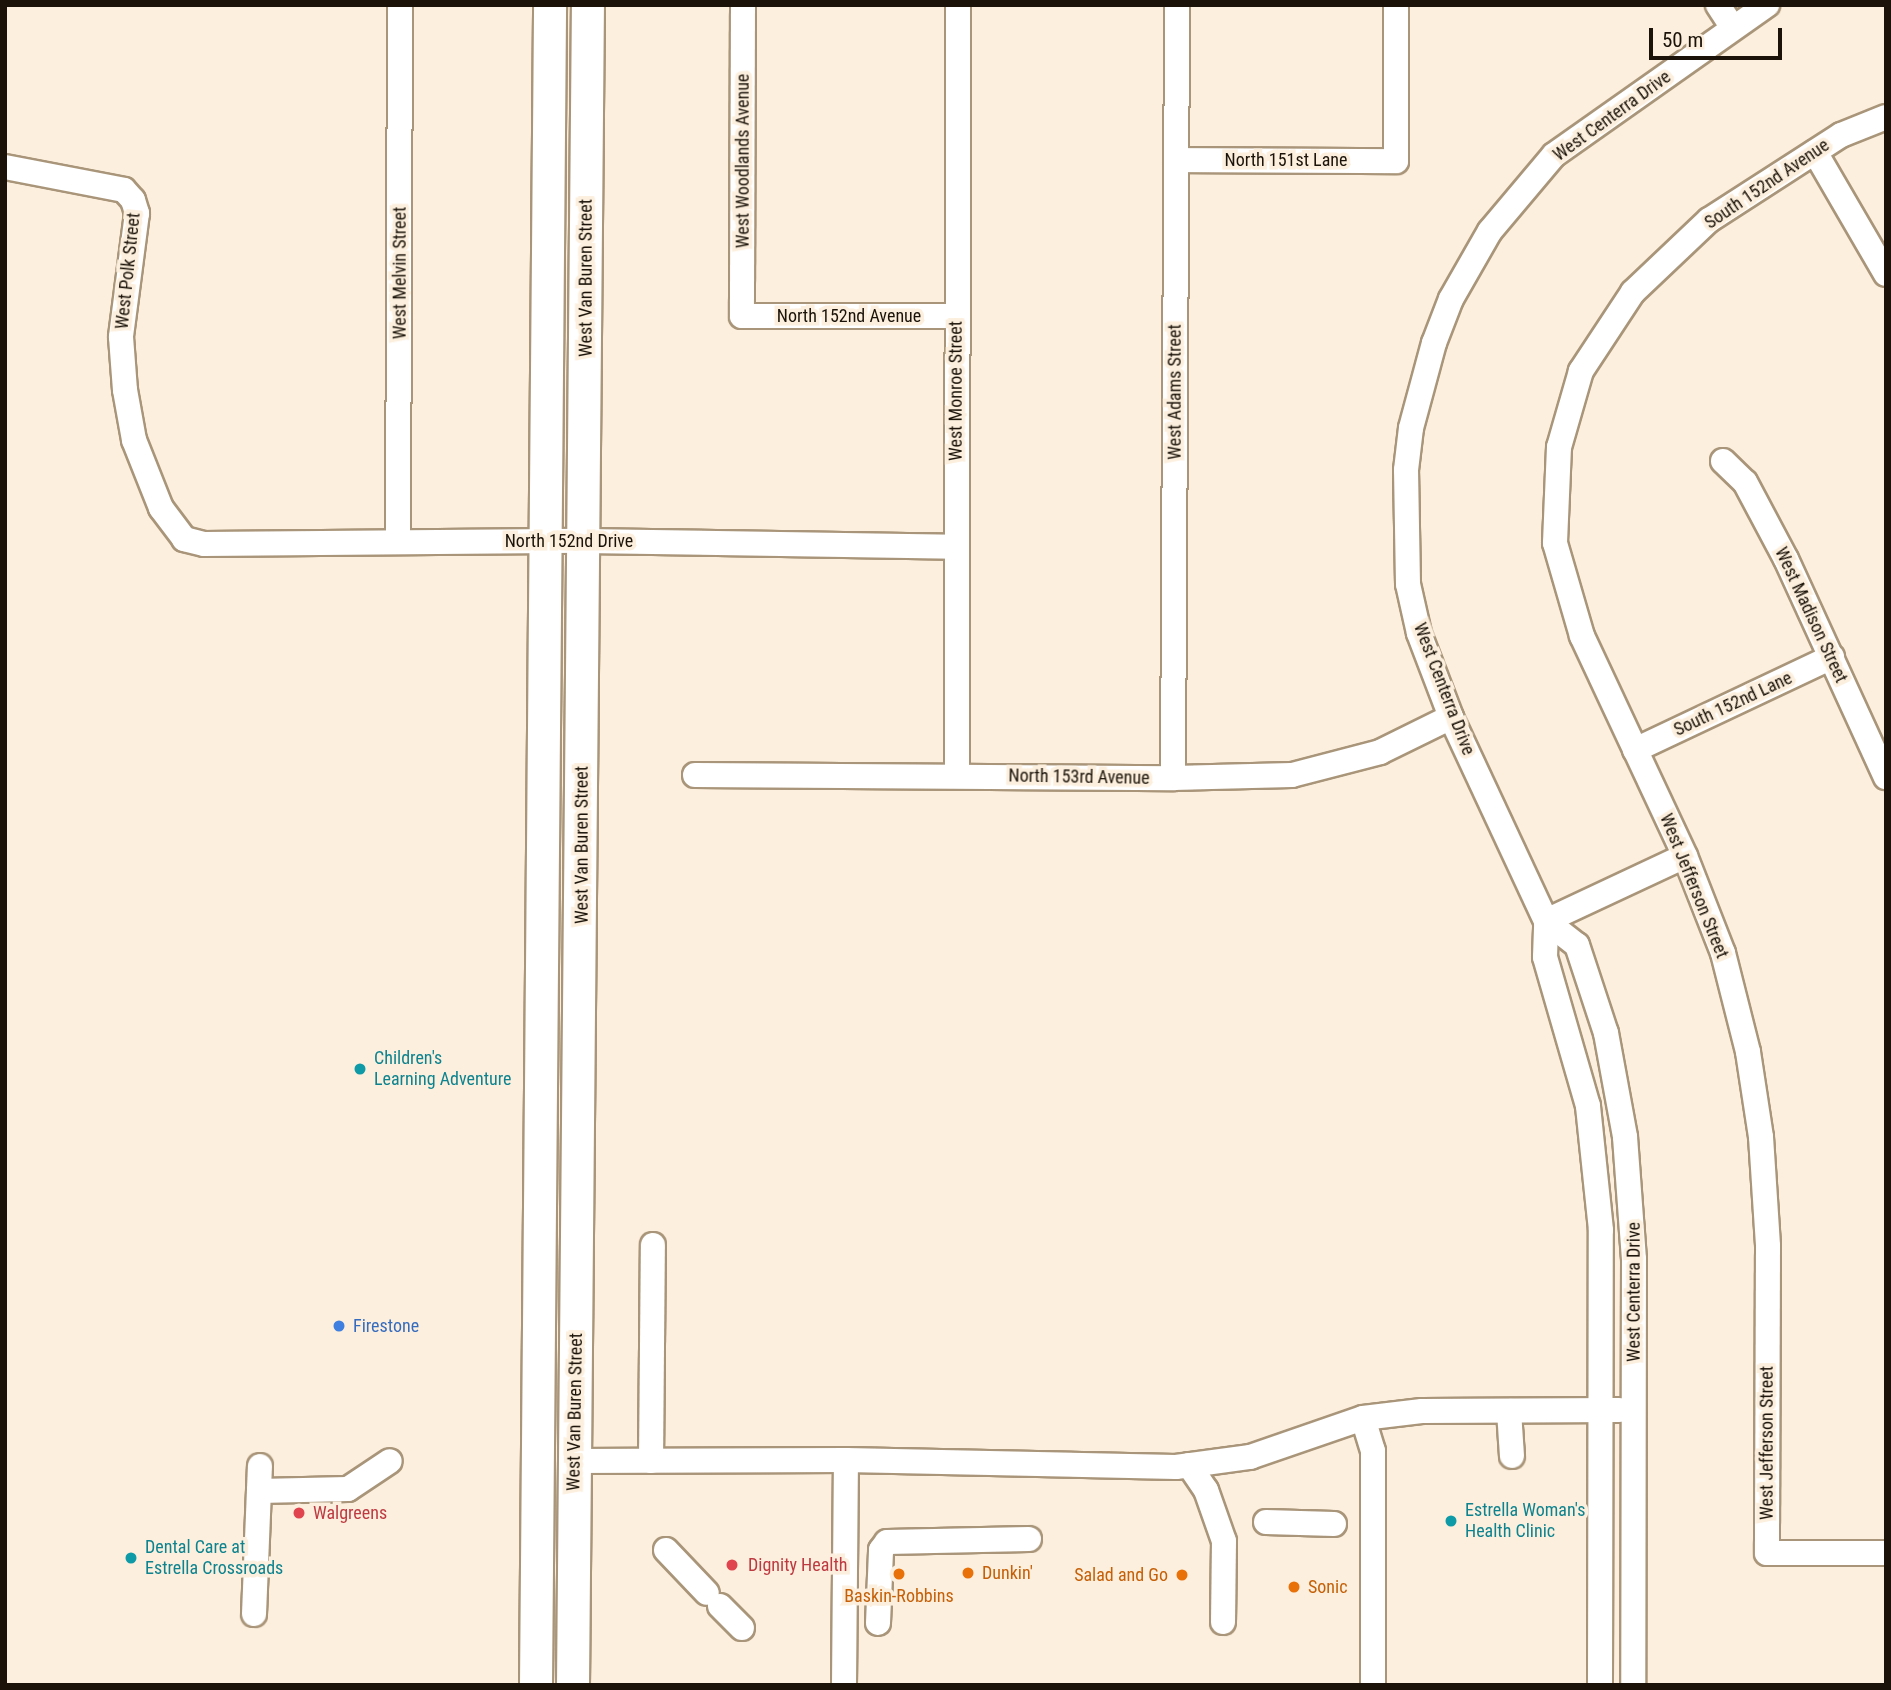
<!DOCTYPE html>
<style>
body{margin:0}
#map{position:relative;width:1891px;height:1690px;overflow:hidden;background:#fcefdd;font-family:"Roboto Condensed",sans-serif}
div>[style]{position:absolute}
.roads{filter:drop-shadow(2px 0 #a99579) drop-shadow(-2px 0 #a99579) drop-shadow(0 2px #a99579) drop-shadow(0 -2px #a99579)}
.minor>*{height:24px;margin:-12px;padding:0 12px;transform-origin:12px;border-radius:12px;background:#fff}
.major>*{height:32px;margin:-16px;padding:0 16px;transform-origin:16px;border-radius:16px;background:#fff}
.dots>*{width:19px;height:19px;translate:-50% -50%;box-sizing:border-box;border:4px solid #fcefdd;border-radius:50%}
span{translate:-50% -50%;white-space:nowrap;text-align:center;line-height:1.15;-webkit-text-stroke:7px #fcefdd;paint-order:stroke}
.street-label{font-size:18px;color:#1b1309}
.culture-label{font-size:18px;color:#0d838f}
.left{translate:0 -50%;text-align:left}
.shop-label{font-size:18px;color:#366cbe}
.health-label{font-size:18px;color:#be3a42}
.food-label{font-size:18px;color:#c56008}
.right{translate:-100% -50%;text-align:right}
.frame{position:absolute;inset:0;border:7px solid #1b1309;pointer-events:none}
.scale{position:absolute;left:1649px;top:28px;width:133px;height:32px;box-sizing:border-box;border:4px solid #1b1309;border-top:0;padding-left:9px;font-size:21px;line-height:24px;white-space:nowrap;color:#1b1309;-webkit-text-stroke:5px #fcefdd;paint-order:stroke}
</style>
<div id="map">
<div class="roads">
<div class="minor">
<i style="left:743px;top:5px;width:311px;rotate:90.2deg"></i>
<i style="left:742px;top:316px;width:214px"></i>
<i style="left:1718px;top:5px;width:27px;rotate:57deg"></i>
<i style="left:1886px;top:117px;width:48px;rotate:158.2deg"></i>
<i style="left:1841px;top:135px;width:157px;rotate:147.2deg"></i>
<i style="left:1709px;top:220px;width:105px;rotate:136.5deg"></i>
<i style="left:1633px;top:292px;width:95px;rotate:123.4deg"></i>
<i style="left:1581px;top:371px;width:79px;rotate:106.1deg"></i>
<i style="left:1559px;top:447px;width:96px;rotate:92.4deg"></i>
<i style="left:1555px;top:543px;width:97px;rotate:73.8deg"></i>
<i style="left:1582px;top:636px;width:243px;rotate:64.9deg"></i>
<i style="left:1685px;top:856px;width:104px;rotate:68.6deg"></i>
<i style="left:1723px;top:953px;width:102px;rotate:75.8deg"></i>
<i style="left:1748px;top:1052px;width:86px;rotate:81.3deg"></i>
<i style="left:1761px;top:1137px;width:109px;rotate:86.3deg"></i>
<i style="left:1768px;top:1246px;width:307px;rotate:90.2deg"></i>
<i style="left:1767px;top:1553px;width:119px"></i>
<i style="left:1815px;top:152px;width:141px;rotate:59.8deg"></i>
<i style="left:1176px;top:160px;width:220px;rotate:0.3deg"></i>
<i style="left:1396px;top:161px;width:156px;rotate:-90deg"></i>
<i style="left:5px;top:167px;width:121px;rotate:10.9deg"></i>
<i style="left:124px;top:190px;width:13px;rotate:48deg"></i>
<i style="left:133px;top:200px;width:14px;rotate:73deg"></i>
<i style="left:137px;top:213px;width:125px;rotate:97.4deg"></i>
<i style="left:121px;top:337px;width:53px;rotate:85.7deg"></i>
<i style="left:125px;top:390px;width:51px;rotate:79.8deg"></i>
<i style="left:134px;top:440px;width:73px;rotate:68.3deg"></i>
<i style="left:161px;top:508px;width:39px;rotate:53deg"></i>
<i style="left:184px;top:539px;width:21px;rotate:14deg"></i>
<i style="left:204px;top:544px;width:380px;rotate:-0.5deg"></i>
<i style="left:584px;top:541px;width:371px;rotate:0.9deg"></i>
<i style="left:1723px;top:461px;width:30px;rotate:44deg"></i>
<i style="left:1745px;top:482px;width:87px;rotate:62deg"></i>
<i style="left:1786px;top:559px;width:240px;rotate:65.4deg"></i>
<i style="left:398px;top:542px;width:537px;rotate:-89.79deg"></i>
<i style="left:1635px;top:750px;width:218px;rotate:-25.3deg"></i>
<i style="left:695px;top:775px;width:478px;rotate:0.4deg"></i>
<i style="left:1173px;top:778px;width:119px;rotate:-1.4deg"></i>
<i style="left:1292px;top:775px;width:91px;rotate:-14.6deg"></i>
<i style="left:1380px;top:752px;width:79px;rotate:-26.2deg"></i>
<i style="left:957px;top:776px;width:771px;rotate:-89.93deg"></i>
<i style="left:1173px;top:778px;width:773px;rotate:-89.7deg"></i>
<i style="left:1546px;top:921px;width:39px;rotate:38deg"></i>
<i style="left:1577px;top:945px;width:93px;rotate:71.8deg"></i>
<i style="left:1606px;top:1033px;width:106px;rotate:79.6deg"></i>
<i style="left:1625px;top:1137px;width:122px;rotate:85.8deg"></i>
<i style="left:1634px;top:1259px;width:426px;rotate:90.1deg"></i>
<i style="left:1546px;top:921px;width:153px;rotate:-25.1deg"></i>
<i style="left:1509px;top:1411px;width:45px;rotate:86.2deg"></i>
<i style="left:574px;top:1461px;width:272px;rotate:-0.2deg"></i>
<i style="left:846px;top:1460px;width:330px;rotate:1.2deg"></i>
<i style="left:1176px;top:1467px;width:75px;rotate:-7.7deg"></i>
<i style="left:1250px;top:1457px;width:120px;rotate:-19deg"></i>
<i style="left:651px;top:1461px;width:216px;rotate:-89.5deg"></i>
<i style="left:1189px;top:1465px;width:30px;rotate:56deg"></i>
<i style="left:1206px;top:1490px;width:54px;rotate:70.6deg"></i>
<i style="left:1224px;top:1541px;width:81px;rotate:90.7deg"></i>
<i style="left:259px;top:1491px;width:89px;rotate:-1.3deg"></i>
<i style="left:348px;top:1489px;width:50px;rotate:-33.7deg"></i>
<i style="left:1266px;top:1522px;width:68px;rotate:1.7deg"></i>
<i style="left:666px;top:1550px;width:59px;rotate:46.4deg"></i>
<i style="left:720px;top:1606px;width:31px;rotate:45deg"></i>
<i style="left:254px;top:1614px;width:148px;rotate:-87.7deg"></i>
<i style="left:878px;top:1623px;width:73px;rotate:-87.6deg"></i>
<i style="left:881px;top:1550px;width:10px;rotate:-53deg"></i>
<i style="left:887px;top:1542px;width:142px;rotate:-1.2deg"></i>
<i style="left:844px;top:1685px;width:225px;rotate:-89.5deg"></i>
<i style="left:1373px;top:1685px;width:234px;rotate:-90deg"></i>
<i style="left:1373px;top:1451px;width:34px;rotate:-107deg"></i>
<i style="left:1363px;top:1418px;width:59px;rotate:-6.8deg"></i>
<i style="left:1422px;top:1411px;width:197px;rotate:-0.3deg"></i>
<i style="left:1600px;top:1685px;width:455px;rotate:-89.9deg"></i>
<i style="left:1601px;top:1230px;width:125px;rotate:-96deg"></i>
<i style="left:1588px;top:1106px;width:155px;rotate:-106.1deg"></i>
<i style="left:1545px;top:957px;width:36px;rotate:-88deg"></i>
<i style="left:1546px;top:921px;width:225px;rotate:-115deg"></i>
<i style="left:1451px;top:717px;width:90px;rotate:-110.9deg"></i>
<i style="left:1419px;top:633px;width:50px;rotate:-102.7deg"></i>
<i style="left:1408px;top:584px;width:114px;rotate:-91deg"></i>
<i style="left:1406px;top:470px;width:42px;rotate:-83.2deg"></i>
<i style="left:1411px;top:428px;width:88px;rotate:-74.9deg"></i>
<i style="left:1434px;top:343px;width:47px;rotate:-68.9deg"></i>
<i style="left:1451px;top:299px;width:78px;rotate:-60.2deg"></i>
<i style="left:1490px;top:231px;width:99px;rotate:-49.9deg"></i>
<i style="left:1554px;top:155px;width:261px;rotate:-35.2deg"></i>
</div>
<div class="major">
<i style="left:536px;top:1685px;width:1680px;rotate:-89.52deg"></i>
<i style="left:573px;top:1685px;width:1680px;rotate:-89.49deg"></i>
</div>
</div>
<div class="dots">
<i style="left:360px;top:1069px;background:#0f9aa8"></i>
<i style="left:339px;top:1326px;background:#3f7fe0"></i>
<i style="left:299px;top:1513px;background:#e0444e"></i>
<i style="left:1451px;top:1521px;background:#0f9aa8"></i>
<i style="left:131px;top:1558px;background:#0f9aa8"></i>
<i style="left:732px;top:1565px;background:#e0444e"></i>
<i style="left:968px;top:1573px;background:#e8710a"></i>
<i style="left:899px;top:1574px;background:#e8710a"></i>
<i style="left:1182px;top:1575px;background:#e8710a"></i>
<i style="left:1294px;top:1587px;background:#e8710a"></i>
</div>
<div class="street-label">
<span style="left:1612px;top:116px;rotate:-36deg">West Centerra Drive</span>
<span style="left:1286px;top:160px">North 151st Lane</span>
<span style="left:743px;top:161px;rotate:-90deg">West Woodlands Avenue</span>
<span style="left:1767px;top:184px;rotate:-34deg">South 152nd Avenue</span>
<span style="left:128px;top:271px;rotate:-84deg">West Polk Street</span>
<span style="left:400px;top:273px;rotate:-90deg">West Melvin Street</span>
<span style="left:586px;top:278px;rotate:-90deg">West Van Buren Street</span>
<span style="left:849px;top:316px">North 152nd Avenue</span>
<span style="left:956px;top:391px;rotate:-90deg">West Monroe Street</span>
<span style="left:1175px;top:392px;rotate:-90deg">West Adams Street</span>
<span style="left:569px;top:541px">North 152nd Drive</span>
<span style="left:1811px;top:615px;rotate:65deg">West Madison Street</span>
<span style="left:1444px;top:689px;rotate:69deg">West Centerra Drive</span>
<span style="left:1733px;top:704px;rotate:-25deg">South 152nd Lane</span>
<span style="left:1079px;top:777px;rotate:1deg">North 153rd Avenue</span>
<span style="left:582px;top:845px;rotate:-90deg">West Van Buren Street</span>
<span style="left:1694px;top:886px;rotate:68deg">West Jefferson Street</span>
<span style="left:1634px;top:1292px;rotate:-90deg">West Centerra Drive</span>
<span style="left:575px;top:1412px;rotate:-89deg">West Van Buren Street</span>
<span style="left:1767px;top:1443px;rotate:-90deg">West Jefferson Street</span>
</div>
<div class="culture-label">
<span class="left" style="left:374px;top:1069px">Children's<br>Learning Adventure</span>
<span class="left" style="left:1465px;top:1521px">Estrella Woman's<br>Health Clinic</span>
<span class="left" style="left:145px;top:1558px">Dental Care at<br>Estrella Crossroads</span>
</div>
<div class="shop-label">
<span class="left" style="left:353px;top:1326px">Firestone</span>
</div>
<div class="health-label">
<span class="left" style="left:313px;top:1513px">Walgreens</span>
<span class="left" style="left:748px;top:1565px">Dignity Health</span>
</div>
<div class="food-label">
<span class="left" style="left:982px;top:1573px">Dunkin'</span>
<span class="right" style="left:1168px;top:1575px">Salad and Go</span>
<span class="left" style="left:1308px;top:1587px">Sonic</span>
<span style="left:899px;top:1596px">Baskin-Robbins</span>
</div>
<div class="frame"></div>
<div class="scale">50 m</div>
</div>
